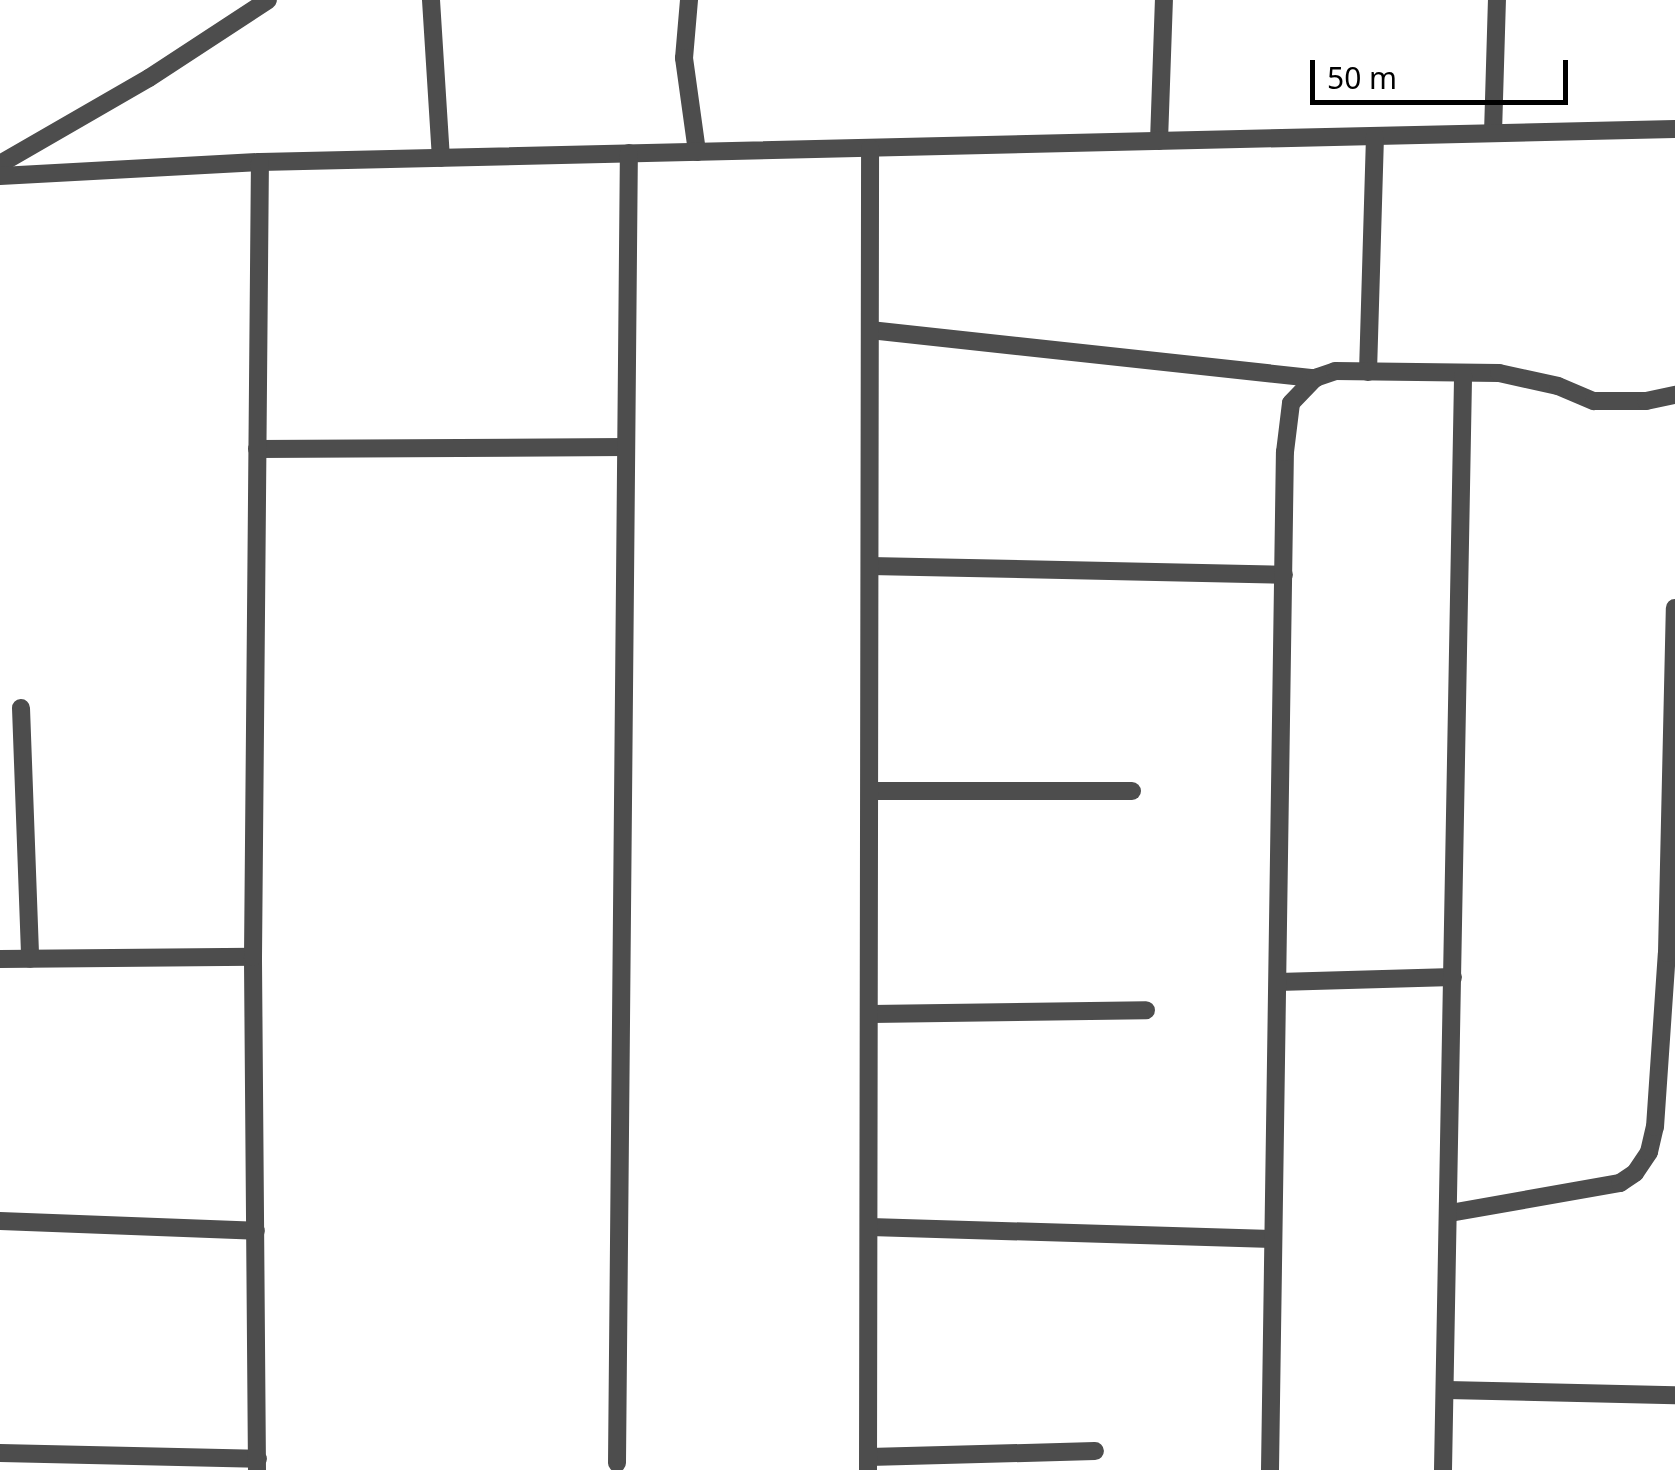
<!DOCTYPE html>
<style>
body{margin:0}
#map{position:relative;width:1675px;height:1470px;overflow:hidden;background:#fff;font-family:"Noto Sans",sans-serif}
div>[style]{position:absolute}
.minor>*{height:18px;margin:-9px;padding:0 9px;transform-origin:9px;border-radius:9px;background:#4d4d4d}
span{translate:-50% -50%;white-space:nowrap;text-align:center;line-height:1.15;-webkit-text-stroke:9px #fff;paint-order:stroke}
.scale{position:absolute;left:1310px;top:60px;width:258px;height:45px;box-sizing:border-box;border:5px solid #000;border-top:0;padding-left:12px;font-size:30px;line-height:35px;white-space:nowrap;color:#000;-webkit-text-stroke:8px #fff;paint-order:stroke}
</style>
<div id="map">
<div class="minor">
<i style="left:431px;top:0;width:158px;rotate:86.4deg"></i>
<i style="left:689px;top:0;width:58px;rotate:94.9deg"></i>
<i style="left:684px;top:58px;width:95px;rotate:82.1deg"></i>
<i style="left:1493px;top:133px;width:133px;rotate:-88.3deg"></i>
<i style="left:1159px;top:141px;width:141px;rotate:-88deg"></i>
<i style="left:0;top:164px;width:172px;rotate:-30deg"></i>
<i style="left:149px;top:78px;width:142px;rotate:-33.2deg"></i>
<i style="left:0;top:176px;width:260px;rotate:-3.1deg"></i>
<i style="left:260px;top:162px;width:1415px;rotate:-1.34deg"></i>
<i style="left:870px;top:330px;width:448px;rotate:6.2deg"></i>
<i style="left:1368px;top:372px;width:236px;rotate:-88.3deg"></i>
<i style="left:257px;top:449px;width:369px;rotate:-0.3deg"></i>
<i style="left:870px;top:566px;width:414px;rotate:1.2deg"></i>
<i style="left:21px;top:708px;width:251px;rotate:87.9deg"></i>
<i style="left:871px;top:791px;width:261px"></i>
<i style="left:0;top:959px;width:253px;rotate:-0.5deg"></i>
<i style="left:1278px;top:982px;width:175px;rotate:-1.6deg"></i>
<i style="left:871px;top:1014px;width:275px;rotate:-0.8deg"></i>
<i style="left:1450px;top:1213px;width:173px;rotate:-10deg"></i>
<i style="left:1620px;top:1183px;width:18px;rotate:-34deg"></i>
<i style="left:1635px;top:1173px;width:25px;rotate:-56deg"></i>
<i style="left:1649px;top:1152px;width:26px;rotate:-77deg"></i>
<i style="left:1655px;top:1127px;width:174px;rotate:-86.1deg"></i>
<i style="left:1667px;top:953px;width:345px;rotate:-88.7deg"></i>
<i style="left:0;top:1221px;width:256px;rotate:2.2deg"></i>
<i style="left:870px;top:1227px;width:403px;rotate:1.7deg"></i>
<i style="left:1447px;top:1390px;width:228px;rotate:1.3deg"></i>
<i style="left:0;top:1453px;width:258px;rotate:1.3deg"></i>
<i style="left:869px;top:1457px;width:226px;rotate:-1.5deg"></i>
<i style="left:617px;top:1463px;width:1310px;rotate:-89.48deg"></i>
<i style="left:257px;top:1470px;width:513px;rotate:-90.45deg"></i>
<i style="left:253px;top:957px;width:795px;rotate:-89.5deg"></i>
<i style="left:868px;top:1470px;width:1322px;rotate:-89.91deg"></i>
<i style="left:1270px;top:1470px;width:1018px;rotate:-89.16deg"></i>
<i style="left:1285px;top:452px;width:49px;rotate:-83deg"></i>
<i style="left:1291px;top:403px;width:35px;rotate:-46deg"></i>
<i style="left:1315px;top:378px;width:21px;rotate:-19deg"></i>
<i style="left:1335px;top:371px;width:164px;rotate:0.7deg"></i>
<i style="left:1499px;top:373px;width:60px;rotate:12.4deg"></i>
<i style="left:1558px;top:386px;width:39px;rotate:23deg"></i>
<i style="left:1594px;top:401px;width:52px"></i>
<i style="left:1646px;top:401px;width:30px;rotate:-12deg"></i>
<i style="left:1443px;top:1470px;width:1095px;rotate:-88.95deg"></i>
</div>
<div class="scale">50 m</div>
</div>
